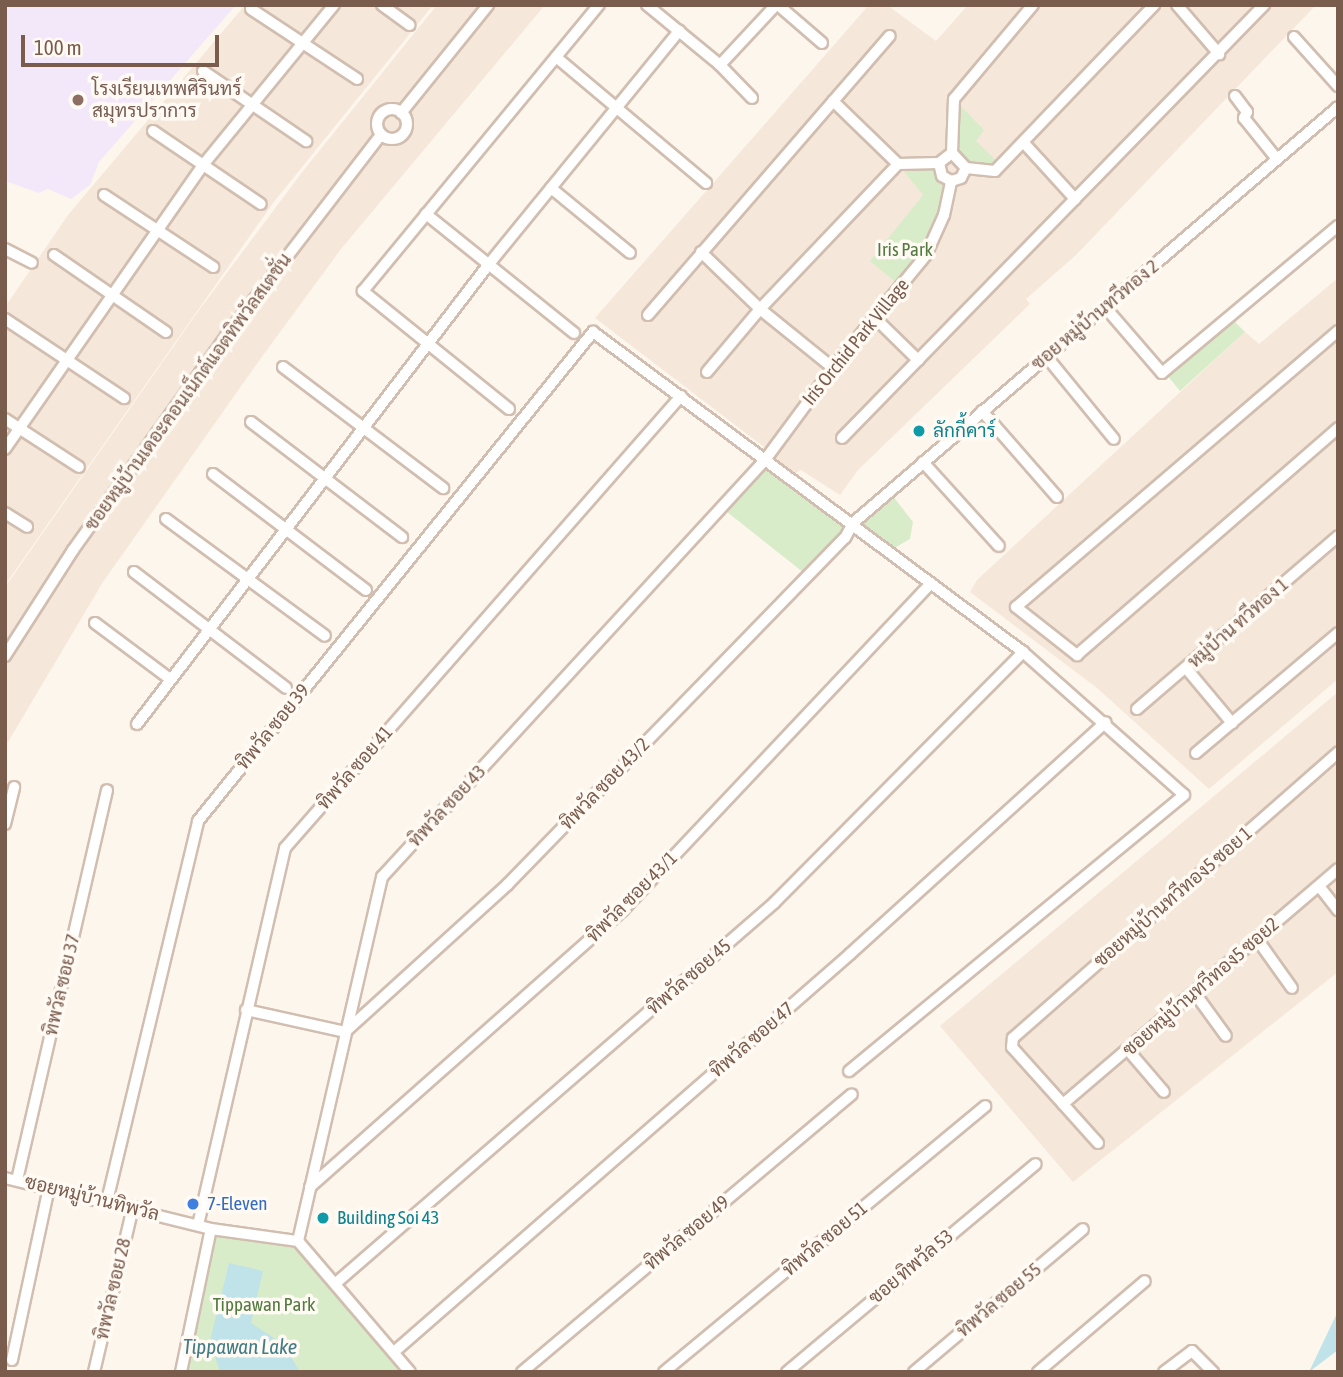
<!DOCTYPE html>
<meta charset="utf-8">
<style>
body{margin:0}
#map{position:relative;width:1343px;height:1377px;overflow:hidden;background:#fdf6ec;font-family:"Asap Condensed",Sarabun,sans-serif}
div>[style]{position:absolute}
.residential>*{inset:0;background:#f5e8da}
.education>*{inset:0;background:#f3e8fa}
.green>*{inset:0;background:#d8ecc9}
.water>*{inset:0;background:#bfe3e8}
.roads{filter:drop-shadow(2px 0 #d1beb0) drop-shadow(-2px 0 #d1beb0) drop-shadow(0 2px #d1beb0) drop-shadow(0 -2px #d1beb0)}
.street>*{height:10px;margin:-5px;padding:0 5px;transform-origin:5px;border-radius:5px;background:#fff}
.street>.ring{margin:-5px;padding:0;box-sizing:content-box;background:none;border:10px solid #fff;border-radius:50%}
.dots>*{width:19px;height:19px;translate:-50% -50%;box-sizing:border-box;border:4px solid #fffaf3;border-radius:50%}
span{translate:-50% -50%;white-space:nowrap;text-align:center;line-height:1.15;-webkit-text-stroke:7px #fffaf3;paint-order:stroke}
.education-label{font-size:19px;color:#785e54}
.left{translate:0 -50%;text-align:left}
.park-label{font-size:19px;color:#537a41}
.street-label{font-size:19px;color:#7a5c4d}
.culture-label{font-size:19px;color:#0d838f}
.shop-label{font-size:19px;color:#366cbe}
.water-label{font-size:21px;color:#437c86;font-style:italic}
.frame{position:absolute;inset:0;border:7px solid #7a5c4d;pointer-events:none}
.scale{position:absolute;left:21px;top:35px;width:198px;height:32px;box-sizing:border-box;border:4px solid #7a5c4d;border-top:0;padding-left:9px;font-size:21px;line-height:24px;white-space:nowrap;color:#7a5c4d;-webkit-text-stroke:5px #fffaf3;paint-order:stroke}
</style>
<div id="map">
<div class="residential">
<i style="clip-path:polygon(245px 5px,433px 5px,273px 203px,5px 585px,5px 307px,68px 215px)"></i>
<i style="clip-path:polygon(437px 5px,545px 5px,341px 249px,261px 358px,103px 582px,5px 747px,5px 587px,199px 310px,303px 171px)"></i>
<i style="clip-path:polygon(869px 5px,887px 5px,936px 41px,968px 5px,1316px 5px,1076px 255px,1026px 299px,1030px 304px,858px 470px,840px 495px,801px 470px,789px 477px,764px 447px,595px 318px)"></i>
<i style="clip-path:polygon(1338px 278px,1338px 679px,1209px 789px,1097px 688px,970px 592px,977px 580px,1245px 332px,1259px 344px)"></i>
<i style="clip-path:polygon(1338px 692px,1338px 972px,1073px 1182px,940px 1026px)"></i>
</div>
<div class="education">
<i style="clip-path:polygon(5px 5px,236px 5px,99px 162px,90px 185px,71px 199px,48px 189px,39px 193px,5px 181px)"></i>
</div>
<div class="green">
<i style="clip-path:polygon(954px 99px,984px 130px,976px 141px,1001px 165px,995px 171px,966px 168px,952px 153px)"></i>
<i style="clip-path:polygon(939px 163px,951px 181px,926px 255px,900px 286px,870px 261px,923px 195px,898px 164px)"></i>
<i style="clip-path:polygon(1234px 321px,1245px 332px,1180px 391px,1166px 374px)"></i>
<i style="clip-path:polygon(765px 460px,852px 523px,889px 491px,913px 522px,910px 539px,889px 551px,853px 524px,808px 576px,722px 508px)"></i>
<i style="clip-path:polygon(211px 1229px,298px 1241px,410px 1372px,181px 1372px)"></i>
</div>
<div class="water">
<i style="clip-path:polygon(229px 1263px,263px 1271px,251px 1323px,283px 1344px,300px 1372px,220px 1372px,210px 1341px)"></i>
<i style="clip-path:polygon(1338px 1311px,1338px 1350px,1309px 1372px)"></i>
</div>
<div class="roads">
<div class="street">
<i style="left:382px;top:5px;width:34px;rotate:36deg"></i>
<i style="left:647px;top:5px;width:94px;rotate:39.4deg"></i>
<i style="left:720px;top:65px;width:46px;rotate:45.9deg"></i>
<i style="left:778px;top:5px;width:58px;rotate:40.8deg"></i>
<i style="left:1177px;top:5px;width:65px;rotate:49.4deg"></i>
<i style="left:251px;top:9px;width:127px;rotate:33.4deg"></i>
<i style="left:1294px;top:37px;width:66px;rotate:48.1deg"></i>
<i style="left:556px;top:57px;width:196px;rotate:40deg"></i>
<i style="left:720px;top:65px;width:82px;rotate:-47deg"></i>
<i style="left:203px;top:71px;width:125px;rotate:34.2deg"></i>
<i style="left:1235px;top:96px;width:20px;rotate:53deg"></i>
<i style="left:1247px;top:112px;width:7px;rotate:117deg"></i>
<i style="left:1244px;top:118px;width:53px;rotate:51.2deg"></i>
<i style="left:833px;top:101px;width:91px;rotate:44.1deg"></i>
<i style="left:898px;top:164px;width:41px;rotate:-1.4deg"></i>
<i style="left:939px;top:163px;width:16px;rotate:-38deg"></i>
<i style="left:952px;top:153px;width:21px;rotate:47deg"></i>
<i style="left:966px;top:168px;width:11px;rotate:117deg"></i>
<i style="left:961px;top:178px;width:10px;rotate:163deg"></i>
<i style="left:951px;top:181px;width:10px;rotate:-151deg"></i>
<i style="left:942px;top:176px;width:13px;rotate:-103deg"></i>
<i class="ring" style="left:377px;top:109px;width:20px;height:20px"></i>
<i style="left:401px;top:113px;width:139px;rotate:-51.1deg"></i>
<i style="left:153px;top:131px;width:130px;rotate:34.1deg"></i>
<i style="left:1024px;top:143px;width:76px;rotate:47.7deg"></i>
<i style="left:952px;top:153px;width:54px;rotate:-87.9deg"></i>
<i style="left:954px;top:99px;width:123px;rotate:-50deg"></i>
<i style="left:966px;top:168px;width:29px;rotate:6deg"></i>
<i style="left:995px;top:171px;width:230px;rotate:-46.2deg"></i>
<i style="left:551px;top:188px;width:102px;rotate:39.4deg"></i>
<i style="left:104px;top:195px;width:131px;rotate:33.4deg"></i>
<i style="left:426px;top:214px;width:190px;rotate:38.8deg"></i>
<i style="left:5px;top:249px;width:30px;rotate:27deg"></i>
<i style="left:701px;top:252px;width:82px;rotate:44deg"></i>
<i style="left:760px;top:309px;width:94px;rotate:38.9deg"></i>
<i style="left:54px;top:255px;width:136px;rotate:34.5deg"></i>
<i style="left:1105px;top:307px;width:87px;rotate:49.2deg"></i>
<i style="left:1162px;top:373px;width:229px;rotate:-39.9deg"></i>
<i style="left:648px;top:315px;width:369px;rotate:-49.1deg"></i>
<i style="left:874px;top:317px;width:62px;rotate:44.3deg"></i>
<i style="left:5px;top:319px;width:143px;rotate:33.6deg"></i>
<i style="left:1338px;top:331px;width:424px;rotate:139.4deg"></i>
<i style="left:1016px;top:607px;width:78px;rotate:38.2deg"></i>
<i style="left:1077px;top:655px;width:346px;rotate:-41deg"></i>
<i style="left:1046px;top:356px;width:107px;rotate:50.7deg"></i>
<i style="left:283px;top:367px;width:201px;rotate:37.1deg"></i>
<i style="left:707px;top:372px;width:82px;rotate:-49.9deg"></i>
<i style="left:760px;top:309px;width:200px;rotate:-46.4deg"></i>
<i style="left:509px;top:409px;width:188px;rotate:-141.1deg"></i>
<i style="left:363px;top:291px;width:371px;rotate:-50.5deg"></i>
<i style="left:982px;top:411px;width:114px;rotate:48.9deg"></i>
<i style="left:5px;top:419px;width:88px;rotate:33deg"></i>
<i style="left:251px;top:422px;width:190px;rotate:37.3deg"></i>
<i style="left:842px;top:438px;width:605px;rotate:-45.74deg"></i>
<i style="left:5px;top:449px;width:346px;rotate:-55.1deg"></i>
<i style="left:203px;top:165px;width:207px;rotate:-50.7deg"></i>
<i style="left:923px;top:462px;width:113px;rotate:47.9deg"></i>
<i style="left:213px;top:474px;width:192px;rotate:37.2deg"></i>
<i style="left:5px;top:513px;width:26px;rotate:32deg"></i>
<i style="left:166px;top:519px;width:197px;rotate:36.3deg"></i>
<i style="left:134px;top:572px;width:191px;rotate:37.3deg"></i>
<i style="left:95px;top:623px;width:94px;rotate:36.7deg"></i>
<i style="left:5px;top:656px;width:126px;rotate:-57.3deg"></i>
<i style="left:73px;top:550px;width:263px;rotate:-54.4deg"></i>
<i style="left:226px;top:336px;width:254px;rotate:-52.4deg"></i>
<i style="left:1186px;top:668px;width:72px;rotate:50.1deg"></i>
<i style="left:1137px;top:709px;width:265px;rotate:-40.7deg"></i>
<i style="left:137px;top:724px;width:579px;rotate:-52.58deg"></i>
<i style="left:489px;top:264px;width:301px;rotate:-50.8deg"></i>
<i style="left:1196px;top:753px;width:186px;rotate:-40.2deg"></i>
<i style="left:5px;top:824px;width:38px;rotate:-76deg"></i>
<i style="left:1319px;top:886px;width:31px;rotate:52deg"></i>
<i style="left:1257px;top:939px;width:60px;rotate:54.5deg"></i>
<i style="left:1194px;top:992px;width:54px;rotate:54deg"></i>
<i style="left:246px;top:1010px;width:101px;rotate:12.5deg"></i>
<i style="left:345px;top:1032px;width:219px;rotate:-42.2deg"></i>
<i style="left:507px;top:885px;width:484px;rotate:-45.8deg"></i>
<i style="left:845px;top:538px;width:17px;rotate:-62deg"></i>
<i style="left:853px;top:523px;width:639px;rotate:-40.62deg"></i>
<i style="left:1128px;top:1050px;width:55px;rotate:49.4deg"></i>
<i style="left:1063px;top:1104px;width:362px;rotate:-40.5deg"></i>
<i style="left:1098px;top:1143px;width:129px;rotate:-131.9deg"></i>
<i style="left:1012px;top:1047px;width:9px;rotate:-84deg"></i>
<i style="left:1013px;top:1038px;width:433px;rotate:-41.3deg"></i>
<i style="left:5px;top:1178px;width:212px;rotate:13.9deg"></i>
<i style="left:211px;top:1229px;width:88px;rotate:7.9deg"></i>
<i style="left:298px;top:1241px;width:172px;rotate:49.5deg"></i>
<i style="left:17px;top:1180px;width:400px;rotate:-77deg"></i>
<i style="left:310px;top:1187px;width:418px;rotate:-41.5deg"></i>
<i style="left:623px;top:910px;width:449px;rotate:-46.7deg"></i>
<i style="left:107px;top:1201px;width:391px;rotate:-76.5deg"></i>
<i style="left:198px;top:821px;width:629px;rotate:-51.07deg"></i>
<i style="left:593px;top:332px;width:536px;rotate:36.66deg"></i>
<i style="left:1023px;top:652px;width:215px;rotate:41.6deg"></i>
<i style="left:1184px;top:795px;width:434px;rotate:140.5deg"></i>
<i style="left:198px;top:1225px;width:387px;rotate:-77deg"></i>
<i style="left:285px;top:848px;width:601px;rotate:-48.78deg"></i>
<i style="left:298px;top:1241px;width:374px;rotate:-77deg"></i>
<i style="left:382px;top:877px;width:566px;rotate:-47.43deg"></i>
<i style="left:765px;top:460px;width:114px;rotate:-53.5deg"></i>
<i style="left:833px;top:368px;width:146px;rotate:-50.5deg"></i>
<i style="left:926px;top:255px;width:44px;rotate:-65.8deg"></i>
<i style="left:944px;top:215px;width:35px;rotate:-78deg"></i>
<i style="left:336px;top:1283px;width:580px;rotate:-40.94deg"></i>
<i style="left:774px;top:903px;width:354px;rotate:-45.2deg"></i>
<i style="left:394px;top:1352px;width:605px;rotate:-41.11deg"></i>
<i style="left:850px;top:954px;width:345px;rotate:-42.2deg"></i>
<i style="left:12px;top:1360px;width:176px;rotate:-77.9deg"></i>
<i style="left:94px;top:1372px;width:170px;rotate:-76.7deg"></i>
<i style="left:181px;top:1372px;width:146px;rotate:-78.2deg"></i>
<i style="left:522px;top:1372px;width:431px;rotate:-40.1deg"></i>
<i style="left:664px;top:1372px;width:417px;rotate:-39.6deg"></i>
<i style="left:787px;top:1372px;width:324px;rotate:-39.9deg"></i>
<i style="left:914px;top:1372px;width:221px;rotate:-40.2deg"></i>
<i style="left:1038px;top:1372px;width:140px;rotate:-40.4deg"></i>
<i style="left:1164px;top:1372px;width:35px;rotate:-37deg"></i>
<i style="left:1192px;top:1351px;width:30px;rotate:45deg"></i>
</div>
</div>
<div class="dots">
<i style="left:78px;top:100px;background:#8d6e63"></i>
<i style="left:919px;top:431px;background:#0f9aa8"></i>
<i style="left:193px;top:1204px;background:#3f7fe0"></i>
<i style="left:323px;top:1218px;background:#0f9aa8"></i>
</div>
<div class="education-label">
<span class="left" style="left:92px;top:100px">โรงเรียนเทพศิรินทร์<br>สมุทรปราการ</span>
</div>
<div class="park-label">
<span style="left:905px;top:250px">Iris Park</span>
<span style="left:264px;top:1305px">Tippawan Park</span>
</div>
<div class="street-label">
<span style="left:1095px;top:315px;rotate:-40deg">ซอย หมู่บ้านทวีทอง 2</span>
<span style="left:856px;top:342px;rotate:-51deg">Iris Orchid Park Village</span>
<span style="left:188px;top:392px;rotate:-54deg">ซอยหมู่บ้านเดอะคอนเน็กต์แอตทิพวัลสเตชั่น</span>
<span style="left:1238px;top:623px;rotate:-41deg">หมู่บ้าน ทวีทอง 1</span>
<span style="left:273px;top:727px;rotate:-51deg">ทิพวัล ซอย 39</span>
<span style="left:355px;top:768px;rotate:-49deg">ทิพวัล ซอย 41</span>
<span style="left:605px;top:784px;rotate:-46deg">ทิพวัล ซอย 43/2</span>
<span style="left:447px;top:806px;rotate:-47deg">ทิพวัล ซอย 43</span>
<span style="left:632px;top:897px;rotate:-45deg">ทิพวัล ซอย 43/1</span>
<span style="left:1173px;top:897px;rotate:-41deg">ซอยหมู่บ้านทวีทอง5 ซอย 1</span>
<span style="left:689px;top:977px;rotate:-41deg">ทิพวัล ซอย 45</span>
<span style="left:62px;top:985px;rotate:-77deg">ทิพวัล ซอย 37</span>
<span style="left:1201px;top:987px;rotate:-41deg">ซอยหมู่บ้านทวีทอง5 ซอย2</span>
<span style="left:752px;top:1040px;rotate:-41deg">ทิพวัล ซอย 47</span>
<span style="left:92px;top:1198px;rotate:14deg">ซอยหมู่บ้านทิพวัล</span>
<span style="left:687px;top:1233px;rotate:-40deg">ทิพวัล ซอย 49</span>
<span style="left:825px;top:1239px;rotate:-40deg">ทิพวัล ซอย 51</span>
<span style="left:911px;top:1267px;rotate:-40deg">ซอย ทิพวัล 53</span>
<span style="left:113px;top:1289px;rotate:-77deg">ทิพวัล ซอย 28</span>
<span style="left:999px;top:1300px;rotate:-40deg">ทิพวัล ซอย 55</span>
</div>
<div class="culture-label">
<span class="left" style="left:933px;top:431px">ลักกี้คาร์</span>
<span class="left" style="left:337px;top:1218px">Building Soi 43</span>
</div>
<div class="shop-label">
<span class="left" style="left:207px;top:1204px">7-Eleven</span>
</div>
<div class="water-label">
<span style="left:240px;top:1346px">Tippawan Lake</span>
</div>
<div class="frame"></div>
<div class="scale">100 m</div>
</div>
